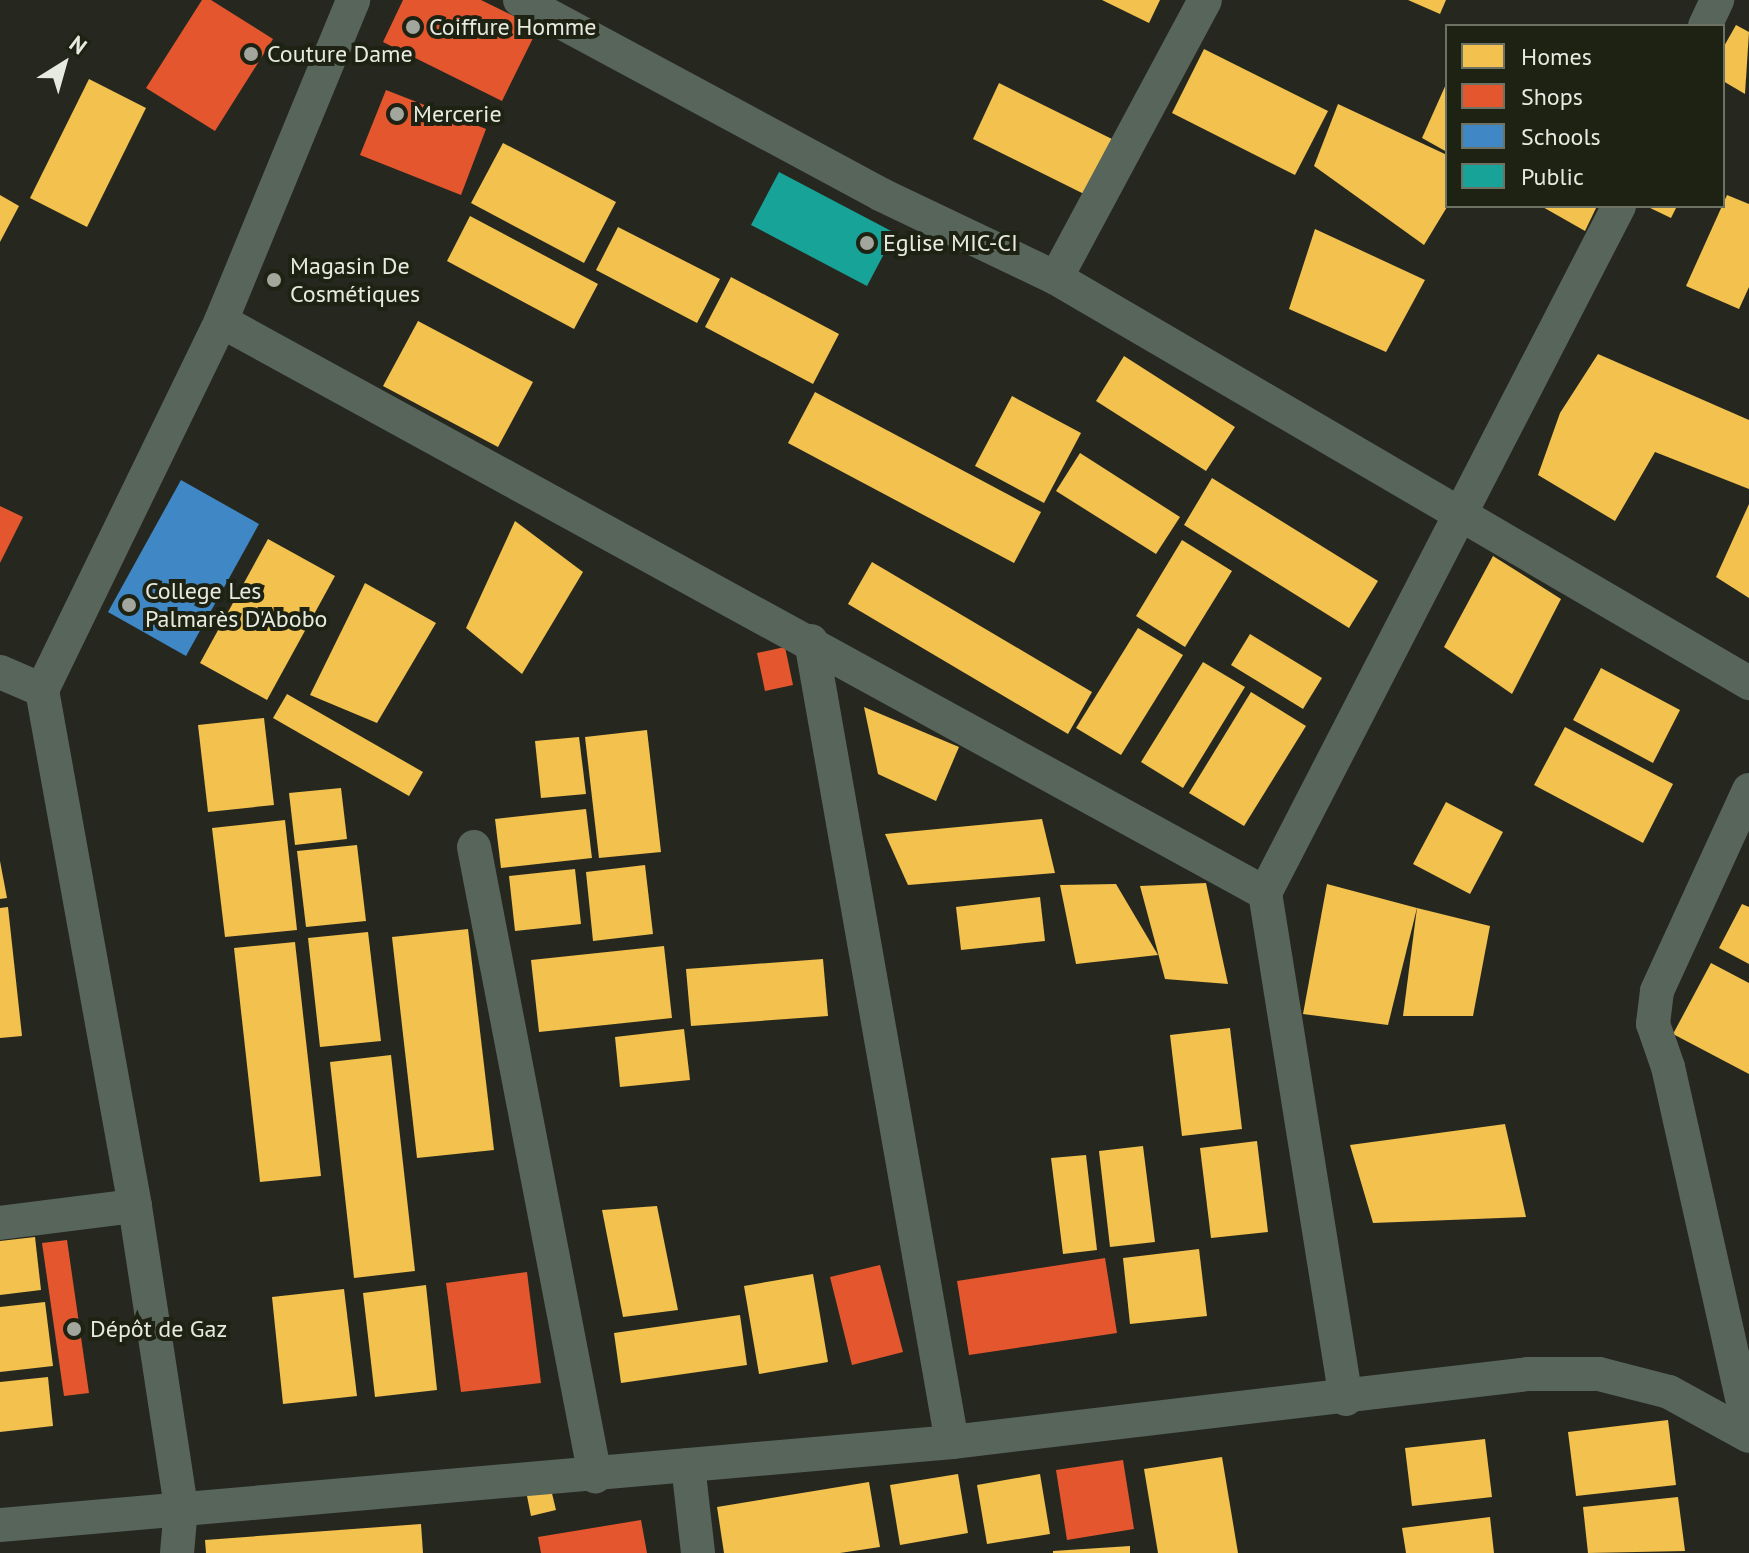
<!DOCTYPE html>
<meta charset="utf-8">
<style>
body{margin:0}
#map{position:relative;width:1749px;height:1553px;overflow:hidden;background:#262820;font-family:"PT Sans",sans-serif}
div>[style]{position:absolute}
.homes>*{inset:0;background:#f2c14e}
.shops>*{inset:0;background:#e4572e}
.schools>*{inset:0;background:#3f88c5}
.public>*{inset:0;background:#17a398}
.minor>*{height:34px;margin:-17px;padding:0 17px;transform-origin:17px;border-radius:17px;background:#58655b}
.dots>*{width:22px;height:22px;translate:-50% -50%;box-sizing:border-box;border:4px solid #1e2213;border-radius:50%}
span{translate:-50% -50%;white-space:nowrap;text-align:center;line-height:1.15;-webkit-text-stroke:8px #1e2213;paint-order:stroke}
.poi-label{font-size:24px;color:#e7eae0}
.left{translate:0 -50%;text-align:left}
.legend{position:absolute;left:1445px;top:24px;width:280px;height:184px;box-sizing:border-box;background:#1e2213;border:2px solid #6e7265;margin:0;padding:10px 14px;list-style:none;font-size:24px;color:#e7eae0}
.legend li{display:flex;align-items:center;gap:16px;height:40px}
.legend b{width:40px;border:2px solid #6e7265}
.north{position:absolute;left:24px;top:24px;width:80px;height:80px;-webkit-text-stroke:6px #1e2213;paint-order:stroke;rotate:37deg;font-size:22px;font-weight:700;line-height:32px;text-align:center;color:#e7eae0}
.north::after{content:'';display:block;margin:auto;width:28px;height:36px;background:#e7eae0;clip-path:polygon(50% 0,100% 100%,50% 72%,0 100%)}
</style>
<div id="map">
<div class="homes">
<i style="clip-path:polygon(1102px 0,1160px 0,1149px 23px)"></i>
<i style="clip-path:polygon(1408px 0,1446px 0,1440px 14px)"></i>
<i style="clip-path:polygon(1736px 25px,1749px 32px,1745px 94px,1723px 81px,1723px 48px)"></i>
<i style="clip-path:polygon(1204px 49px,1328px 111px,1295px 175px,1172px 113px)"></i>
<i style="clip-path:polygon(89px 79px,146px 108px,87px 227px,30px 198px)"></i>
<i style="clip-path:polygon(1447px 82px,1447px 152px,1422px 138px)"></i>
<i style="clip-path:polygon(999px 83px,1116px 141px,1084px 194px,973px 139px)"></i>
<i style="clip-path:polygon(1338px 104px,1447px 155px,1447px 207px,1424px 245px,1314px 166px)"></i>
<i style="clip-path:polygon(503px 143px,616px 202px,584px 263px,471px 203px)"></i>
<i style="clip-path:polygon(0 195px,19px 206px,0 242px)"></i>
<i style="clip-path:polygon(1727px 195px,1749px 204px,1749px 287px,1739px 309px,1686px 286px)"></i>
<i style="clip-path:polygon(1541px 206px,1597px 206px,1585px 231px)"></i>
<i style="clip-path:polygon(1646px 206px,1677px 206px,1671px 218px)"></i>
<i style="clip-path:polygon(470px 216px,598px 284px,574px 329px,447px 261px)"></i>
<i style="clip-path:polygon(618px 227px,720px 279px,697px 323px,596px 270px)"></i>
<i style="clip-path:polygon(1315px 229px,1425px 280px,1386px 352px,1289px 309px)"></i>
<i style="clip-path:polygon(731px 277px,839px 334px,813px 384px,705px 327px)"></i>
<i style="clip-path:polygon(418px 321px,533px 382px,498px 447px,383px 386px)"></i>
<i style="clip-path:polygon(1598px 354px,1749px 420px,1749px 489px,1655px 452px,1615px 521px,1538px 475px,1560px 413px)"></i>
<i style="clip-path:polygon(1124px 356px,1235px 427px,1206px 471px,1096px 401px)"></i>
<i style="clip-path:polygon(815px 392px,1041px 512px,1014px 563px,788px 443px)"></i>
<i style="clip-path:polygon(1012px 396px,1081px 433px,1044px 503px,975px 466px)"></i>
<i style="clip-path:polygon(1080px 453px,1180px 517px,1156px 554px,1056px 491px)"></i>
<i style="clip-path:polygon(1212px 478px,1378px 581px,1349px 628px,1184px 525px)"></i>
<i style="clip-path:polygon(1749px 504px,1749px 598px,1716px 577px)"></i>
<i style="clip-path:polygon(515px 521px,583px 572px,522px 674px,466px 628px)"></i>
<i style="clip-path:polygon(268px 539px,335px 576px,267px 700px,200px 663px)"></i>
<i style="clip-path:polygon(1182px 540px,1232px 571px,1185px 647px,1136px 616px)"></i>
<i style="clip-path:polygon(1493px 556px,1561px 599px,1512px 694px,1444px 647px)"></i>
<i style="clip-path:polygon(872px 562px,1092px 692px,1068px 734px,848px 604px)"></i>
<i style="clip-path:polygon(365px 583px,436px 623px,377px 723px,310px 695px)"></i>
<i style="clip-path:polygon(1138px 628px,1183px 655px,1121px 755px,1076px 728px)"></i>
<i style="clip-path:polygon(1250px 634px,1322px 678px,1303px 709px,1231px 665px)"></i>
<i style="clip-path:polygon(1203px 662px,1245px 687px,1183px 788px,1141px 762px)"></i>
<i style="clip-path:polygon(1601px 668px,1680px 710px,1653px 763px,1573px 720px)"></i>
<i style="clip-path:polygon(1251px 692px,1306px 726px,1244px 826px,1189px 793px)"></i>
<i style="clip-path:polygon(287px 694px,423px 772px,409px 796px,273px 718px)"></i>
<i style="clip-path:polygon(864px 707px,959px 747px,936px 801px,878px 774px)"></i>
<i style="clip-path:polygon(264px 718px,274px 805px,208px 812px,198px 725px)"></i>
<i style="clip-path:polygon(1565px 727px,1673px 784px,1643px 843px,1534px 785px)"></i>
<i style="clip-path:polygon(647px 730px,661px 852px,599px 858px,585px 737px)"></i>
<i style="clip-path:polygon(579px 737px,586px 794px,541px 798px,535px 741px)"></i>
<i style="clip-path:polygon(341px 788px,347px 839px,295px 845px,289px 793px)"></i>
<i style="clip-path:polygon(1446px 802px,1503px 832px,1470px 894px,1413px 864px)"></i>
<i style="clip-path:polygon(586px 809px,592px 858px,501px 868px,495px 819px)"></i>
<i style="clip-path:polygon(1042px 819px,1055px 873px,908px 885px,885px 834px)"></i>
<i style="clip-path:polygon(285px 820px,297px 930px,225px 937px,212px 828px)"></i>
<i style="clip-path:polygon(357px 845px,366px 921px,306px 927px,297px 851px)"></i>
<i style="clip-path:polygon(0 861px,7px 898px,0 899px)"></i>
<i style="clip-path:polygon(645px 865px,653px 934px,593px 941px,586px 872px)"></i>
<i style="clip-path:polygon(575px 869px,581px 924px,515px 931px,509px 876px)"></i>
<i style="clip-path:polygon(1206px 883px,1228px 984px,1165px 979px,1140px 886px)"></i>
<i style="clip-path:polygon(1116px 884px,1158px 955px,1076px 964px,1060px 885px)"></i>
<i style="clip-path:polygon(1327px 884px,1417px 908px,1388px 1025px,1303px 1014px)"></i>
<i style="clip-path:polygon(1040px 897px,1045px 941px,961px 950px,956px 907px)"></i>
<i style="clip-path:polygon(1742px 904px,1749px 907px,1749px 964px,1719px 948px)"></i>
<i style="clip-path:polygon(8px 907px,22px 1036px,0 1038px,0 908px)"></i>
<i style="clip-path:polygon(1417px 908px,1490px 926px,1473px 1016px,1403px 1016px)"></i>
<i style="clip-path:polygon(468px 929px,494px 1150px,417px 1158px,392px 937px)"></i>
<i style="clip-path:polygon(368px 932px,381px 1041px,320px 1047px,308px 938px)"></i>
<i style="clip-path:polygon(295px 942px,321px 1176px,260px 1182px,234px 948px)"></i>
<i style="clip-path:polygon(664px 946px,672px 1018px,539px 1032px,531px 960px)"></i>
<i style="clip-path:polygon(823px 959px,828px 1016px,691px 1026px,686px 969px)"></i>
<i style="clip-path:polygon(1711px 963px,1749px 983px,1749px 1074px,1673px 1034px)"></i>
<i style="clip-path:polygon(1230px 1028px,1242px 1129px,1182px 1136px,1170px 1035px)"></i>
<i style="clip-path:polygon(684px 1029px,690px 1080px,620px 1087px,615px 1037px)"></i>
<i style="clip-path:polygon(391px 1055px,415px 1271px,354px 1278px,330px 1062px)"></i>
<i style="clip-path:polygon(1505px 1124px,1526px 1217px,1373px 1223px,1350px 1145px)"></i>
<i style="clip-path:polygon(1257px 1141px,1268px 1232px,1211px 1238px,1200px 1148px)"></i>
<i style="clip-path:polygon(1143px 1146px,1155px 1242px,1110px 1247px,1099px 1151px)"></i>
<i style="clip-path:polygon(1086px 1155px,1097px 1250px,1063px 1254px,1051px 1158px)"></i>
<i style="clip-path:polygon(657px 1206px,678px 1310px,623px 1317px,602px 1210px)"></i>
<i style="clip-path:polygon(35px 1237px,41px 1290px,0 1295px,0 1241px)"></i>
<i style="clip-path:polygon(1199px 1249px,1207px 1316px,1130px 1324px,1123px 1258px)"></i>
<i style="clip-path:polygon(813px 1274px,828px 1362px,759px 1374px,744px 1286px)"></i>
<i style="clip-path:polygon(426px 1285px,437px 1390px,375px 1397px,363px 1293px)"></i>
<i style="clip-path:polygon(344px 1289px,357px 1396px,283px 1404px,272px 1297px)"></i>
<i style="clip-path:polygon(45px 1302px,53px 1366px,0 1372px,0 1307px)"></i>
<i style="clip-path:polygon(740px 1315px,747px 1365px,621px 1383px,614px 1333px)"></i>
<i style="clip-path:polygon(48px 1377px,53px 1426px,0 1432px,0 1382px)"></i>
<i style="clip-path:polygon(1668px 1420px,1676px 1485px,1576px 1496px,1568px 1432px)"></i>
<i style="clip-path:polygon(1485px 1439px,1492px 1497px,1412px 1506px,1405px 1448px)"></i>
<i style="clip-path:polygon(1222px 1457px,1238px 1553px,1158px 1553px,1144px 1469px)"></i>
<i style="clip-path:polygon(958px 1474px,968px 1533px,900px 1545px,890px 1485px)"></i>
<i style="clip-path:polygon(1040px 1474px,1050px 1534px,987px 1544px,977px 1485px)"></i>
<i style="clip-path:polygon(549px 1481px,556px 1510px,531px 1516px,525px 1486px)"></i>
<i style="clip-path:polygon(869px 1482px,880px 1547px,840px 1553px,724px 1553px,717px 1507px)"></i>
<i style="clip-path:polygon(1678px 1497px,1685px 1551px,1588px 1553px,1583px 1507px)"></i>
<i style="clip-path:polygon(1490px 1517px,1494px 1553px,1406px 1553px,1402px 1528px)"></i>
<i style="clip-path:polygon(421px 1524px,423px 1553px,206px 1553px,205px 1540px)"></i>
<i style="clip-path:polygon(1130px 1546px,1130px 1553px,1053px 1553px,1053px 1551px)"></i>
</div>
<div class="shops">
<i style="clip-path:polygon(202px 0,211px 0,273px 39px,215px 131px,146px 88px)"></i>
<i style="clip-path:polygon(403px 0,481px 0,538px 28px,502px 101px,383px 42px)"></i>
<i style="clip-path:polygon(386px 90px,486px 129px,461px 195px,360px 155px)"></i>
<i style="clip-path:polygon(0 506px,23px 517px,0 563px)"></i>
<i style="clip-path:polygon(785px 647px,793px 685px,765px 691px,757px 653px)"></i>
<i style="clip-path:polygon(67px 1240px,89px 1393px,64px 1396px,42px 1243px)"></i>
<i style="clip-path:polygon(1105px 1258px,1117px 1333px,969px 1355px,957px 1281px)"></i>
<i style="clip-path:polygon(880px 1265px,903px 1352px,852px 1365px,830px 1277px)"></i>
<i style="clip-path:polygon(527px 1272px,541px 1383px,461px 1392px,446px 1283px)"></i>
<i style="clip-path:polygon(1123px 1460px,1134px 1529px,1067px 1540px,1056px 1470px)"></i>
<i style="clip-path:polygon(641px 1520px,647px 1553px,541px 1553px,538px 1537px)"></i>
</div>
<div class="schools">
<i style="clip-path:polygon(181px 480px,259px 524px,186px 656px,108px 612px)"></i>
</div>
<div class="public">
<i style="clip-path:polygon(779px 172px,895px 233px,867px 286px,751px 225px)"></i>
</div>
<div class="minor">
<i style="left:520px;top:0;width:411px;rotate:28.3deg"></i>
<i style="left:882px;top:195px;width:193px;rotate:25.5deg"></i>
<i style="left:1056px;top:278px;width:803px;rotate:30.3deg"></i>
<i style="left:1705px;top:26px;width:29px;rotate:-65deg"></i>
<i style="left:1056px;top:278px;width:315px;rotate:-61.8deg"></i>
<i style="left:221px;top:321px;width:1190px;rotate:28.72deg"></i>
<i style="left:811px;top:641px;width:813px;rotate:80.02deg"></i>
<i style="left:0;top:672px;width:46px;rotate:23.2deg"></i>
<i style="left:1749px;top:790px;width:221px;rotate:114.6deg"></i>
<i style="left:1657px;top:991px;width:33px;rotate:97deg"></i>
<i style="left:1653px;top:1024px;width:46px;rotate:70.8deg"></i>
<i style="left:1668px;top:1067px;width:371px;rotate:77.4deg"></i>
<i style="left:474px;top:847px;width:641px;rotate:79.11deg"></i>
<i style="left:0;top:1223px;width:136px;rotate:-7.2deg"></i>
<i style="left:1346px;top:1399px;width:512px;rotate:-99.09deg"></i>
<i style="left:1265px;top:893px;width:773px;rotate:-62.74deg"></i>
<i style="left:688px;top:1465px;width:89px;rotate:83.5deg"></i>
<i style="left:0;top:1525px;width:956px;rotate:-4.98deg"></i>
<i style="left:952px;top:1442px;width:580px;rotate:-6.73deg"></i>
<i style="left:1528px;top:1374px;width:71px"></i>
<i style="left:1599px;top:1374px;width:72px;rotate:14.4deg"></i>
<i style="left:1669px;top:1392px;width:91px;rotate:28.8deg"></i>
<i style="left:177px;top:1553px;width:46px;rotate:-85deg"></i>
<i style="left:181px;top:1507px;width:304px;rotate:-98.7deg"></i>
<i style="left:135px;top:1206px;width:524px;rotate:-100.22deg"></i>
<i style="left:42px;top:690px;width:410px;rotate:-64.1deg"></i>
<i style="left:221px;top:321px;width:347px;rotate:-67.6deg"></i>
</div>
<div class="dots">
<i style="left:413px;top:27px;background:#a3a69d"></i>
<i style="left:251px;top:54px;background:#a3a69d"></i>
<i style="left:397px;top:114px;background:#a3a69d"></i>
<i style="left:867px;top:243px;background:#a3a69d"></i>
<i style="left:274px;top:280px;background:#a3a69d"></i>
<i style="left:129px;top:605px;background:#a3a69d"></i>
<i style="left:74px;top:1329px;background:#a3a69d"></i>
</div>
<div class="poi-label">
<span class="left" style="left:429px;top:27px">Coiffure Homme</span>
<span class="left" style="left:267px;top:54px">Couture Dame</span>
<span class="left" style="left:413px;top:114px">Mercerie</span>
<span class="left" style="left:883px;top:243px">Eglise MIC-CI</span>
<span class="left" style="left:290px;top:280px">Magasin De<br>Cosmétiques</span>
<span class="left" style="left:145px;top:605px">College Les<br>Palmarès D'Abobo</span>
<span class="left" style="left:90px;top:1329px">Dépôt de Gaz</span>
</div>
<ul class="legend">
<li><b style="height:22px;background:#f2c14e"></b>Homes</li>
<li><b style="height:22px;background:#e4572e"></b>Shops</li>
<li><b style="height:22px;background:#3f88c5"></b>Schools</li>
<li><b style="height:22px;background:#17a398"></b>Public</li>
</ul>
<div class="north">N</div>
</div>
